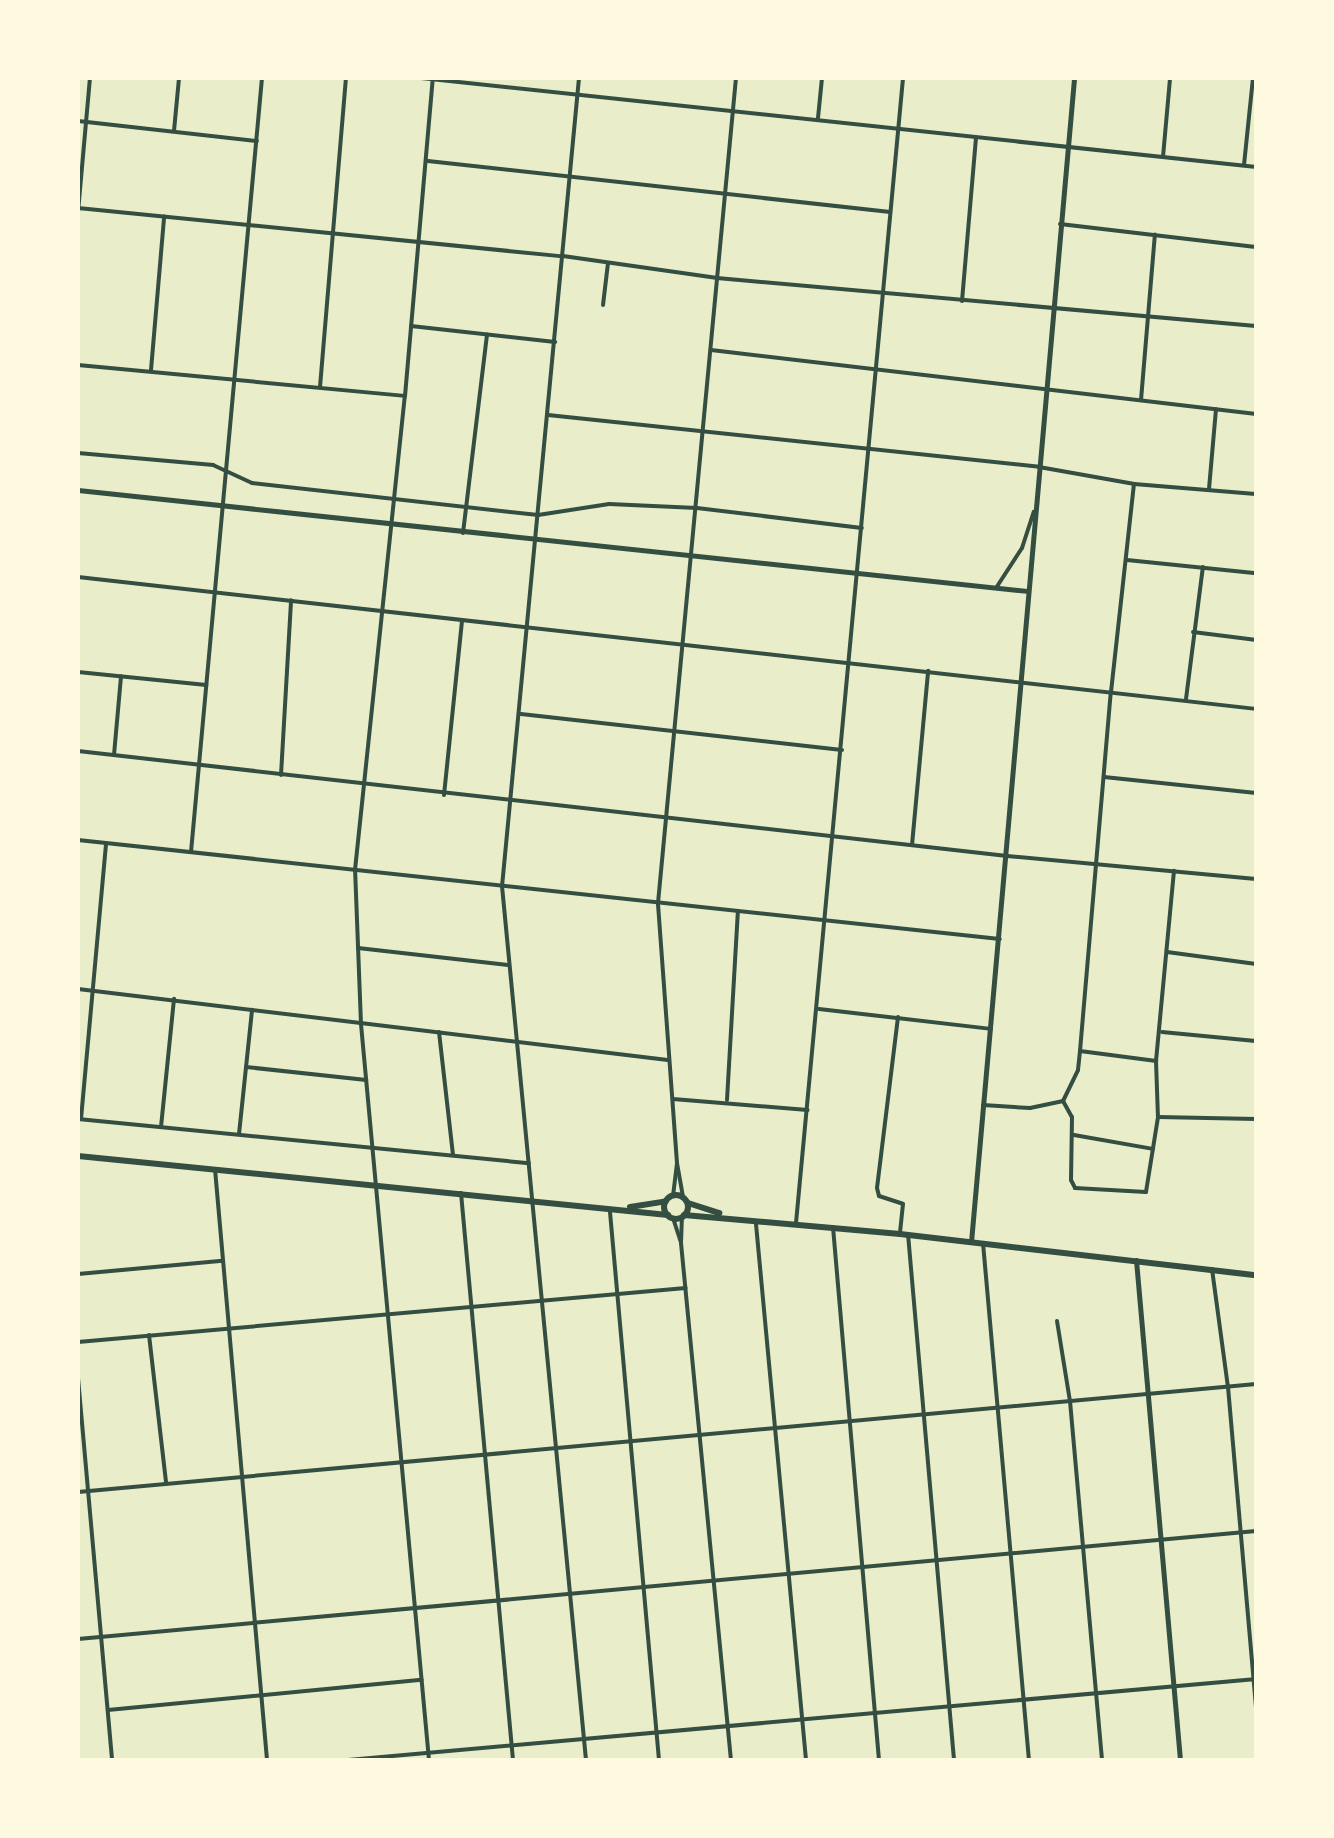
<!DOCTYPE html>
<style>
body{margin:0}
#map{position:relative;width:1334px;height:1838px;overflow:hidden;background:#e9edc9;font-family:Spectral,serif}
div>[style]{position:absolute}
.minor>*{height:4px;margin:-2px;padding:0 2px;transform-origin:2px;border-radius:2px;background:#344e41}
.tertiary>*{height:5px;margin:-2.5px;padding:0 2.5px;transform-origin:2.5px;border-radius:2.5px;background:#344e41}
.primary>*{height:6px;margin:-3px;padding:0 3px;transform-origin:3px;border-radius:3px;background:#344e41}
.primary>.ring{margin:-3px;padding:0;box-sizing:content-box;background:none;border:6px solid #344e41;border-radius:50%}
span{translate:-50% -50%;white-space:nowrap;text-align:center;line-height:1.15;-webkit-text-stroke:9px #fefae0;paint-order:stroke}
.frame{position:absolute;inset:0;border:80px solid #fefae0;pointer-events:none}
</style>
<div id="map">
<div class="minor">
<i style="left:421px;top:78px;width:840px;rotate:6.08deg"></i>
<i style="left:579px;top:78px;width:812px;rotate:95.44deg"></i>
<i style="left:502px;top:886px;width:878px;rotate:84.51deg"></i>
<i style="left:818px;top:118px;width:40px;rotate:-84.3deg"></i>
<i style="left:78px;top:121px;width:180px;rotate:6.4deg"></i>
<i style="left:174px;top:131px;width:53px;rotate:-84.6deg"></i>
<i style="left:1163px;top:157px;width:79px;rotate:-84.9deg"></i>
<i style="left:428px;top:161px;width:465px;rotate:6.3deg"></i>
<i style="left:1244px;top:165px;width:87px;rotate:-84.1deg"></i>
<i style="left:78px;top:208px;width:487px;rotate:5.7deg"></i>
<i style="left:563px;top:256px;width:156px;rotate:8.1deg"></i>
<i style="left:717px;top:278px;width:541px;rotate:5.09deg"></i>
<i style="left:78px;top:212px;width:135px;rotate:-84.9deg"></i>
<i style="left:1060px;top:224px;width:197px;rotate:6.7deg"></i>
<i style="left:962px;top:301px;width:164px;rotate:-85.1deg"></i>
<i style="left:603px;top:305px;width:42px;rotate:-83.2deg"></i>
<i style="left:411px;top:326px;width:145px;rotate:6.3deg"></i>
<i style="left:711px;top:350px;width:549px;rotate:6.7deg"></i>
<i style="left:78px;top:365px;width:328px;rotate:5.4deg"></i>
<i style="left:151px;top:370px;width:154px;rotate:-85.1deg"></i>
<i style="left:320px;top:387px;width:310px;rotate:-85.2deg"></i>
<i style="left:1141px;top:400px;width:166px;rotate:-85.2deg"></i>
<i style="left:548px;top:415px;width:494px;rotate:6deg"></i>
<i style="left:1039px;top:467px;width:97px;rotate:10.1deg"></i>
<i style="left:1134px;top:484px;width:122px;rotate:4.7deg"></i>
<i style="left:78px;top:453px;width:136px;rotate:5.1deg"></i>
<i style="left:213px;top:465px;width:43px;rotate:24.8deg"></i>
<i style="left:252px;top:483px;width:288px;rotate:6.4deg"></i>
<i style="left:538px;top:515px;width:72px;rotate:-8.8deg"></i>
<i style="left:609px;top:504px;width:88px;rotate:2.6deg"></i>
<i style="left:697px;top:508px;width:166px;rotate:6.9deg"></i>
<i style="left:1209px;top:489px;width:80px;rotate:-85deg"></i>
<i style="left:463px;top:533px;width:200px;rotate:-83.1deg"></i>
<i style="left:1127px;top:560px;width:130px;rotate:5.8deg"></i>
<i style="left:78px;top:577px;width:1185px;rotate:6.39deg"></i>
<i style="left:996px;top:588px;width:48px;rotate:-57deg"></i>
<i style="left:1022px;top:548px;width:38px;rotate:-72deg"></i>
<i style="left:1193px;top:632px;width:64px;rotate:7.2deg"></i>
<i style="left:78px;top:672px;width:129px;rotate:5.8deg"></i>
<i style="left:1186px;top:699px;width:133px;rotate:-82.7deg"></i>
<i style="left:521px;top:714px;width:323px;rotate:6.4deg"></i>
<i style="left:78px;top:751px;width:935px;rotate:6.45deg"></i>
<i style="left:1007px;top:856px;width:250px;rotate:5.3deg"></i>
<i style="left:114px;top:755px;width:79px;rotate:-84.9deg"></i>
<i style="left:281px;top:775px;width:175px;rotate:-86.7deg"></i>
<i style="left:1104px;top:777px;width:153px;rotate:6deg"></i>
<i style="left:444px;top:795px;width:175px;rotate:-84.1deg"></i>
<i style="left:78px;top:840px;width:927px;rotate:6.13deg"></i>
<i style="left:912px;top:845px;width:175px;rotate:-84.7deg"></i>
<i style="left:191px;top:852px;width:777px;rotate:-84.76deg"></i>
<i style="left:358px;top:948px;width:151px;rotate:6.5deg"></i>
<i style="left:1167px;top:952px;width:90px;rotate:7.7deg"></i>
<i style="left:78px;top:989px;width:594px;rotate:6.86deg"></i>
<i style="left:819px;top:1009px;width:173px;rotate:6.6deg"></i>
<i style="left:898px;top:1017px;width:172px;rotate:97deg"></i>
<i style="left:877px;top:1188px;width:8px;rotate:76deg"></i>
<i style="left:879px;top:1196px;width:25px;rotate:18deg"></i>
<i style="left:903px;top:1204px;width:30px;rotate:96deg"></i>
<i style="left:439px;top:1032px;width:124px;rotate:83.5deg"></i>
<i style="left:1162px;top:1032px;width:94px;rotate:5.5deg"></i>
<i style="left:1080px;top:1051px;width:360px;rotate:-85.1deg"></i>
<i style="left:1111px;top:692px;width:209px;rotate:-83.7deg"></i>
<i style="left:1156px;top:1061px;width:56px;rotate:88deg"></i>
<i style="left:246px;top:1067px;width:121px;rotate:6.2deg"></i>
<i style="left:673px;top:1099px;width:135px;rotate:4.7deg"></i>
<i style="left:727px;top:1100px;width:189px;rotate:-86.7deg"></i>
<i style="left:1063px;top:1101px;width:18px;rotate:61deg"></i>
<i style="left:1072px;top:1117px;width:63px;rotate:90.9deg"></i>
<i style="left:1071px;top:1180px;width:9px;rotate:63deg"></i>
<i style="left:1075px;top:1188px;width:71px;rotate:3.2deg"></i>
<i style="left:1146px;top:1192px;width:76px;rotate:-80.9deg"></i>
<i style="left:1158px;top:1117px;width:98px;rotate:1.2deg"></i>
<i style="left:983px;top:1105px;width:47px;rotate:3.7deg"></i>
<i style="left:1030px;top:1108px;width:34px;rotate:-12deg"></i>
<i style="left:1063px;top:1101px;width:34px;rotate:-64deg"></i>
<i style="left:1078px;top:1070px;width:19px;rotate:-84deg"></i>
<i style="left:1080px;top:1051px;width:77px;rotate:7.5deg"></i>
<i style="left:1156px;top:1061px;width:191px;rotate:-84.6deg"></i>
<i style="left:78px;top:1119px;width:453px;rotate:5.6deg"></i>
<i style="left:81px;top:1119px;width:275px;rotate:-84.8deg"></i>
<i style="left:161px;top:1127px;width:129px;rotate:-84.2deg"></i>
<i style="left:239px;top:1134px;width:125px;rotate:-84deg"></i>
<i style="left:1074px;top:1135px;width:80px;rotate:10deg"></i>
<i style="left:677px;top:1163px;width:261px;rotate:-94.2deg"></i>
<i style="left:658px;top:903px;width:829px;rotate:-84.6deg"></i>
<i style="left:215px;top:1169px;width:593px;rotate:84.97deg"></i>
<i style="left:461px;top:1193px;width:569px;rotate:84.76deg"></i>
<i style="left:673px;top:1196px;width:33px;rotate:-83deg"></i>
<i style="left:677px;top:1163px;width:35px;rotate:80deg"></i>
<i style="left:610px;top:1212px;width:550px;rotate:84.89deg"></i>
<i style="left:673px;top:1218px;width:26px;rotate:72deg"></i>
<i style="left:681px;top:1243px;width:26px;rotate:-88deg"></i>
<i style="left:796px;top:1223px;width:1150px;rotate:-84.66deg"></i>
<i style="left:756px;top:1224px;width:538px;rotate:84.67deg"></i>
<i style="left:833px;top:1227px;width:535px;rotate:85.07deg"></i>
<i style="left:908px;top:1234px;width:528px;rotate:85deg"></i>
<i style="left:681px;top:1243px;width:519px;rotate:84.48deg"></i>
<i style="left:983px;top:1243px;width:519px;rotate:84.92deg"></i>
<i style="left:1212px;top:1269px;width:119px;rotate:82.3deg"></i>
<i style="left:1228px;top:1387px;width:323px;rotate:85deg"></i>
<i style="left:78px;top:1274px;width:145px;rotate:-5.2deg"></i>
<i style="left:1057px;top:1321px;width:81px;rotate:80.8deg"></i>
<i style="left:1070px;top:1401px;width:360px;rotate:84.9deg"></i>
<i style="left:149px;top:1335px;width:149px;rotate:83.4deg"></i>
<i style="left:78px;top:1342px;width:610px;rotate:-5.08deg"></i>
<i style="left:78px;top:1378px;width:384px;rotate:84.9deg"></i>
<i style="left:78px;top:1492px;width:1183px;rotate:-5.24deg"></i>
<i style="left:78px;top:1639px;width:1183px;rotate:-5.24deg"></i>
<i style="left:108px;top:1710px;width:315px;rotate:-5.5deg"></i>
<i style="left:348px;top:1760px;width:912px;rotate:-5.1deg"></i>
<i style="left:429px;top:1760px;width:739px;rotate:-95.28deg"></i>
<i style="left:361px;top:1024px;width:154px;rotate:-92.2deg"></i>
<i style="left:355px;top:870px;width:477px;rotate:-84deg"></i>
<i style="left:405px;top:396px;width:319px;rotate:-85deg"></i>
</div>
<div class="tertiary">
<i style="left:78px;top:490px;width:954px;rotate:6.07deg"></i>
<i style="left:971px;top:1242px;width:1169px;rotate:-84.94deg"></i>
<i style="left:1136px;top:1260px;width:502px;rotate:84.97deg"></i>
</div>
<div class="primary">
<i style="left:78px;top:1156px;width:593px;rotate:5.71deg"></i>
<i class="ring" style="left:664px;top:1195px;width:18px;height:18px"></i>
<i style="left:688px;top:1203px;width:33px;rotate:18deg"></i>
<i style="left:630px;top:1207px;width:36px;rotate:-9deg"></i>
<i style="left:684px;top:1215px;width:217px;rotate:5deg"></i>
<i style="left:900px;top:1234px;width:358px;rotate:6.6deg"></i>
</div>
<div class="frame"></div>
</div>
